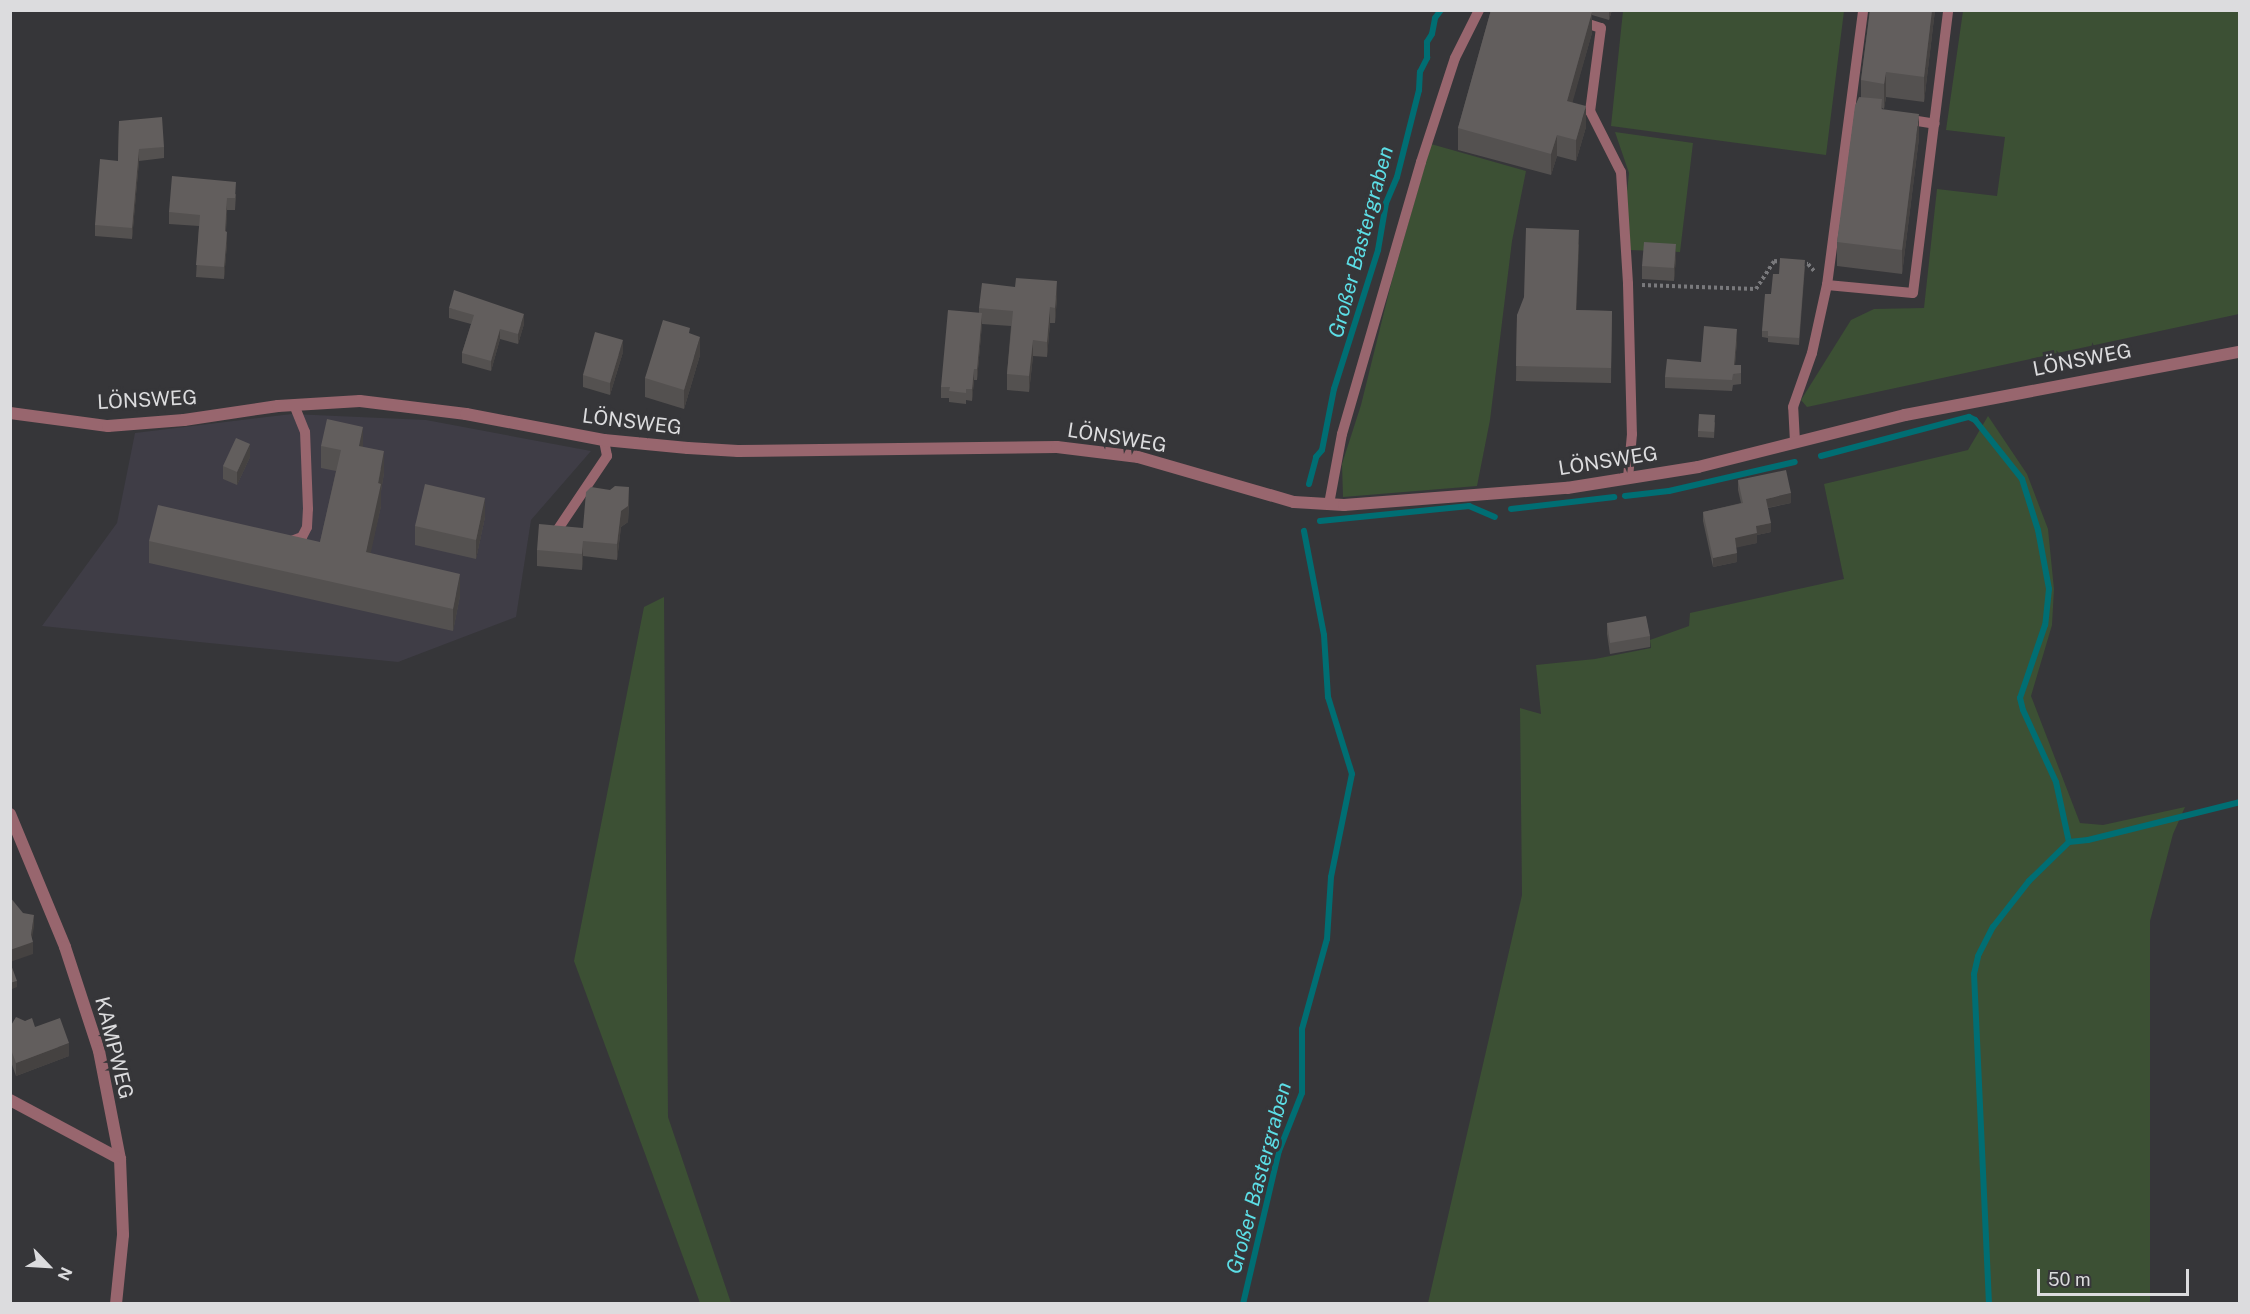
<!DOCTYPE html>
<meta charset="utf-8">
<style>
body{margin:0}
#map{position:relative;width:2250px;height:1314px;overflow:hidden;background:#363639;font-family:"Public Sans",sans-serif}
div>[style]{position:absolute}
.built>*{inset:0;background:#3f3d46}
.green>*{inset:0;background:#3c5034}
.stream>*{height:6px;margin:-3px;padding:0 3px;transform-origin:3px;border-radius:3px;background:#006e73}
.path>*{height:4px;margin-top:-2px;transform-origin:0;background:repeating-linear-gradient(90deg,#79797c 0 3px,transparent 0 6px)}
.service>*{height:10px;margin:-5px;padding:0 5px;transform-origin:5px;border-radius:5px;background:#98666e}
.minor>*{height:12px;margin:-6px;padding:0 6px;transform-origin:6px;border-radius:6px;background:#98666e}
.wall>*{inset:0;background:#545150}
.shaded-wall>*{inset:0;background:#454241}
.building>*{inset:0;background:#625e5d}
span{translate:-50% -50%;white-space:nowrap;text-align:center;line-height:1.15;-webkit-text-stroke:6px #363639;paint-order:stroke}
.street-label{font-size:20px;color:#dcdcde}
.water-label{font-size:21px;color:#5cdee6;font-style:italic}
.frame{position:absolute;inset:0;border:12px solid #dcdcde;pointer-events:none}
.north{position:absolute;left:18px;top:1236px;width:60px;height:60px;-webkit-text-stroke:4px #363639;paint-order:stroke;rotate:115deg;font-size:16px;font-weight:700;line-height:24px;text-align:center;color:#dcdcde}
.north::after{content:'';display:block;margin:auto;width:21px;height:27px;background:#dcdcde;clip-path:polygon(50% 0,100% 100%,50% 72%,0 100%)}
.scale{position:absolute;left:2037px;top:1269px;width:152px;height:27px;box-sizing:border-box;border:3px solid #dcdcde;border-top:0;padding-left:8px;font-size:18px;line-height:21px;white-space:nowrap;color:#dcdcde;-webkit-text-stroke:4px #363639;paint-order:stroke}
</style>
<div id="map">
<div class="built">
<i style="clip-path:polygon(292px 414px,426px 420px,591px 451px,531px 520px,516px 617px,398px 662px,42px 626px,117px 523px,135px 433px)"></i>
</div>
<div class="green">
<i style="clip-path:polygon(1623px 11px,1844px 11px,1826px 155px,1611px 126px)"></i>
<i style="clip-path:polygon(1963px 11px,2239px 11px,2239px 314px,1807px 407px,1801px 400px,1851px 320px,1874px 309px,1924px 308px,1937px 189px,1997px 196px,2005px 137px,1946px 130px)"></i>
<i style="clip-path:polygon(1615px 132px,1693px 143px,1680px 252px,1630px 250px,1626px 201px,1629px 173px)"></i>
<i style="clip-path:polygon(1431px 144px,1526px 171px,1512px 241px,1490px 420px,1477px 486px,1343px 497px,1342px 464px,1361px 405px,1392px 280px)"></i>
<i style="clip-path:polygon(1988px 416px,2027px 474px,2048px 529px,2054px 589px,2052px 625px,2031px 696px,2080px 823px,2103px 825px,2185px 807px,2173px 834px,2150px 921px,2150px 1303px,1428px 1303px,1522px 895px,1520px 708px,1541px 714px,1536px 665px,1595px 659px,1651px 648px,1650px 640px,1689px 626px,1690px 613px,1844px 579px,1824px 484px,1968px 450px)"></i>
<i style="clip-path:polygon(664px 597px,668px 1117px,731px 1303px,700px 1303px,574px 961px,644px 607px)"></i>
</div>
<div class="stream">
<i style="left:1821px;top:456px;width:153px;rotate:-14.8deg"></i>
<i style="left:1969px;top:417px;width:7px;rotate:27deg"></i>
<i style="left:1975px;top:420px;width:75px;rotate:51.5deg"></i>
<i style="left:2022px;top:479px;width:53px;rotate:72.6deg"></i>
<i style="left:2038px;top:530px;width:60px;rotate:79.4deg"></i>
<i style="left:2049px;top:589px;width:36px;rotate:96deg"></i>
<i style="left:2045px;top:625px;width:77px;rotate:108.9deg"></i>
<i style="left:2020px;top:698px;width:12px;rotate:76deg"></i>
<i style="left:2023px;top:710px;width:79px;rotate:65.4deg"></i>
<i style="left:2056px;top:782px;width:61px;rotate:77.8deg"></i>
<i style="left:1309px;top:484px;width:28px;rotate:-75deg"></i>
<i style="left:1316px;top:457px;width:9px;rotate:-49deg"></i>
<i style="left:1322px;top:450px;width:62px;rotate:-78.9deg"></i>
<i style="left:1334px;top:389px;width:146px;rotate:-72.4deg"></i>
<i style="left:1378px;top:250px;width:48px;rotate:-80.3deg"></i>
<i style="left:1386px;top:203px;width:28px;rotate:-67deg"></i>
<i style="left:1397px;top:177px;width:90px;rotate:-75.8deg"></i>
<i style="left:1419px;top:90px;width:18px;rotate:-87deg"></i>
<i style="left:1420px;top:72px;width:16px;rotate:-63deg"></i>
<i style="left:1427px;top:58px;width:16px;rotate:-90deg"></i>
<i style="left:1427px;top:42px;width:9px;rotate:-58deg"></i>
<i style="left:1432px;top:34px;width:16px;rotate:-79deg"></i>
<i style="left:1435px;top:18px;width:10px;rotate:-53deg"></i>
<i style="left:1625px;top:496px;width:44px;rotate:-6.5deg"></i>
<i style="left:1669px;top:491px;width:129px;rotate:-13deg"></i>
<i style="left:1511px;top:509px;width:104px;rotate:-6.6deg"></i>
<i style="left:1320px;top:521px;width:150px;rotate:-5.7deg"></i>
<i style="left:1469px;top:506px;width:28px;rotate:23deg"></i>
<i style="left:1243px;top:1304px;width:157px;rotate:-76.8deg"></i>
<i style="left:1279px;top:1151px;width:62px;rotate:-68.4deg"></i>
<i style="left:1302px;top:1093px;width:64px;rotate:-90deg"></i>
<i style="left:1302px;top:1029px;width:93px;rotate:-74.5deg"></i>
<i style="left:1327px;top:939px;width:62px;rotate:-86.3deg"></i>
<i style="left:1331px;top:877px;width:105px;rotate:-78.5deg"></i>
<i style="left:1352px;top:774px;width:81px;rotate:-107.3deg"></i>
<i style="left:1328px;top:697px;width:62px;rotate:-93.7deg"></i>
<i style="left:1324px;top:635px;width:106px;rotate:-100.9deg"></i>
<i style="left:1989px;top:1304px;width:330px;rotate:-92.6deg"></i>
<i style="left:1974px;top:974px;width:18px;rotate:-77deg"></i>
<i style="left:1978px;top:956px;width:33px;rotate:-63deg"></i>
<i style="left:1993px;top:927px;width:58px;rotate:-52deg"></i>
<i style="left:2029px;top:881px;width:56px;rotate:-44.3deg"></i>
<i style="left:2069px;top:842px;width:19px;rotate:-6deg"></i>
<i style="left:2088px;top:840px;width:157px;rotate:-14deg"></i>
</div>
<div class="path">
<i style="left:1801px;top:263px;width:7px;rotate:8deg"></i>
<i style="left:1808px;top:264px;width:9px;rotate:49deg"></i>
<i style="left:1642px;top:285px;width:114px;rotate:2deg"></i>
<i style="left:1756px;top:289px;width:33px;rotate:-57deg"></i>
<i style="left:1774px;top:261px;width:10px;rotate:6deg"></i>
</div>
<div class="service">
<i style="left:1579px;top:21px;width:23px;rotate:18deg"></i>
<i style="left:1601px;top:28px;width:84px;rotate:97.5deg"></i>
<i style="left:1590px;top:111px;width:68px;rotate:63.1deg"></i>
<i style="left:1621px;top:172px;width:112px;rotate:86.4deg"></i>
<i style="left:1628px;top:284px;width:150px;rotate:88.5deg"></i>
<i style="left:1632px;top:434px;width:44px;rotate:95.2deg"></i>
<i style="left:1905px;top:119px;width:30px;rotate:9deg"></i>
<i style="left:1827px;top:285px;width:86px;rotate:5.3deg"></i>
<i style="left:1913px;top:293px;width:285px;rotate:-82.9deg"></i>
<i style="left:1795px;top:442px;width:35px;rotate:-93deg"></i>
<i style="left:1793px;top:407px;width:57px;rotate:-70.6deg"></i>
<i style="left:1812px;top:353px;width:70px;rotate:-77.6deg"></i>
<i style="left:1827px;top:285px;width:277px;rotate:-82.5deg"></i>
<i style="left:1329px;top:504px;width:71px;rotate:-79.5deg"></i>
<i style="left:1342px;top:434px;width:283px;rotate:-73.8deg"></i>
<i style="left:1421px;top:162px;width:109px;rotate:-71.9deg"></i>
<i style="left:1455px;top:58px;width:54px;rotate:-63.4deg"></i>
<i style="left:558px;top:529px;width:88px;rotate:-56.1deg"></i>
<i style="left:607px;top:456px;width:16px;rotate:-101deg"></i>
<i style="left:289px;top:542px;width:14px;rotate:-21deg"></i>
<i style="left:302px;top:537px;width:11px;rotate:-63deg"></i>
<i style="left:307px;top:527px;width:18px;rotate:-87deg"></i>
<i style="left:308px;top:509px;width:77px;rotate:-92.2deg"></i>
<i style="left:305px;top:432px;width:29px;rotate:-112deg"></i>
</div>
<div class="minor">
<i style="left:10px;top:413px;width:99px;rotate:7.6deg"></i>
<i style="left:108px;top:426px;width:76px;rotate:-4.5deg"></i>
<i style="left:184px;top:420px;width:95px;rotate:-8.5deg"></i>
<i style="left:278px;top:406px;width:82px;rotate:-3.5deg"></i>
<i style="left:360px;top:401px;width:107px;rotate:7deg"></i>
<i style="left:466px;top:414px;width:140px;rotate:10.7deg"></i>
<i style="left:604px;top:440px;width:84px;rotate:5.4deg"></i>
<i style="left:688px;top:448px;width:50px;rotate:3.4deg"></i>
<i style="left:738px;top:451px;width:319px;rotate:-0.7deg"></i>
<i style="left:1057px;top:447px;width:82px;rotate:7deg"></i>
<i style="left:1138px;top:457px;width:162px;rotate:16.1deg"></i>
<i style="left:1294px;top:502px;width:50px;rotate:3.4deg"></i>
<i style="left:1344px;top:505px;width:224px;rotate:-4.4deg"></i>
<i style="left:1567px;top:488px;width:133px;rotate:-9.1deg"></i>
<i style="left:1698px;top:467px;width:213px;rotate:-14.1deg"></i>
<i style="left:1905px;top:415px;width:341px;rotate:-10.7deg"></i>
<i style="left:10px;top:814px;width:144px;rotate:67.5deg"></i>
<i style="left:65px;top:947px;width:109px;rotate:71.9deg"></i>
<i style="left:99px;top:1051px;width:110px;rotate:79deg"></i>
<i style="left:120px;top:1159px;width:76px;rotate:87.7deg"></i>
<i style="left:123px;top:1235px;width:69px;rotate:95.8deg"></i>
<i style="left:10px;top:1100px;width:125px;rotate:28.2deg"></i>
</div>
<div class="wall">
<i style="clip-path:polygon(1491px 10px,1612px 10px,1609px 20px,1592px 15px,1592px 33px,1572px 102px,1586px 127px,1576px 161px,1557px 156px,1551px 175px,1458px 150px,1458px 128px)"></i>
<i style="clip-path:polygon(1870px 10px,1935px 10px,1924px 102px,1886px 97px,1884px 109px,1882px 108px,1882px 110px,1919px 138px,1902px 274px,1837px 266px,1837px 242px,1861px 97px,1861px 80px)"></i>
<i style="clip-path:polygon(119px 121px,164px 147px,164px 158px,139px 161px,132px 239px,95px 236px,95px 225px,118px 161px)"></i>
<i style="clip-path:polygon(236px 194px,235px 210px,227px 210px,226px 231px,227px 243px,224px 279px,196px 277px,199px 226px,169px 224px,169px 212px)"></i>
<i style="clip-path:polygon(1579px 244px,1576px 310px,1612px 311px,1611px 383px,1516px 381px,1517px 315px)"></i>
<i style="clip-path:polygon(1676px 257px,1674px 281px,1642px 279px,1642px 266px)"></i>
<i style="clip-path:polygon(1805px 266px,1799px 345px,1768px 342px,1768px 338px,1762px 337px,1762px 331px,1771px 294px,1779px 274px)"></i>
<i style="clip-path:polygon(1057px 297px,1055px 323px,1050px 323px,1047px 357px,1033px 356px,1029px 392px,1007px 390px,1007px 374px,1011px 326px,982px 324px,977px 380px,974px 380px,972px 401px,966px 400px,966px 404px,949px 402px,949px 398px,941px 398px,941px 387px,979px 313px,979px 308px)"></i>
<i style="clip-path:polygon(449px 308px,524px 324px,518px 344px,500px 339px,491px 371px,462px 363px,462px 353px,471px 324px,449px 318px)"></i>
<i style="clip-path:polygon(1737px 340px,1735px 365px,1741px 365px,1741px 384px,1733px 385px,1732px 391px,1665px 388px,1665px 377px,1701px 362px)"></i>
<i style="clip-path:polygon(623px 352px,610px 395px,583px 387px,583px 375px)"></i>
<i style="clip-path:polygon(700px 355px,684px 409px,645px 397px,645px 378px)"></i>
<i style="clip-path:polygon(1715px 422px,1714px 438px,1698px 437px,1698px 431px)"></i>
<i style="clip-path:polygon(321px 446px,363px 447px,384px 473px,381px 491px,381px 506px,370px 553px,460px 596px,453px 631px,149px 563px,149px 541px,320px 542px,336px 471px,321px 468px)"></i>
<i style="clip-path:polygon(250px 457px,237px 485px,223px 479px,223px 466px)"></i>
<i style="clip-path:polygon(1738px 480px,1791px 503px,1768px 508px,1771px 532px,1757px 535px,1757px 543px,1736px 547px,1737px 562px,1713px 567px,1703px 521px,1703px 512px,1741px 503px,1738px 490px)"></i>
<i style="clip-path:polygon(629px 503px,628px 522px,621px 527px,617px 560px,583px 556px,582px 570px,537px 566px,537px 550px,583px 528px)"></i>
<i style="clip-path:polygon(485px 517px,476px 559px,415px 545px,415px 526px)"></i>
<i style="clip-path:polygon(1607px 623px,1650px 636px,1650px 647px,1610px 654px,1607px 634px)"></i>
<i style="clip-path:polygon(10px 1027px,35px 1027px,69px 1056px,16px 1076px,10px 1059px)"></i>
</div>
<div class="shaded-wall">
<i style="clip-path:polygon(1609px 10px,1612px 10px,1609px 20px)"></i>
<i style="clip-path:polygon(1932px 10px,1935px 10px,1924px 102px,1924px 77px)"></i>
<i style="clip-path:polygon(1592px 12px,1592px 33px,1567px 122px,1567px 101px)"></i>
<i style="clip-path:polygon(1886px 72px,1886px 97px,1884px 109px,1884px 84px)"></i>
<i style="clip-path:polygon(1586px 106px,1586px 127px,1576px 161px,1576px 140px)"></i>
<i style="clip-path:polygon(1919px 114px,1919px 138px,1902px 274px,1902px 250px)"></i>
<i style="clip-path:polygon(1557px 135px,1557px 156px,1551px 175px,1551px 154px)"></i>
<i style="clip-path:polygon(139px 149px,139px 161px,132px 239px,132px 228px)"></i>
<i style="clip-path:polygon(227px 198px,227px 210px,225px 243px,225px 231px)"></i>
<i style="clip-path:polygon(1579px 230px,1579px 244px,1576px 325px,1576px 310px)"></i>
<i style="clip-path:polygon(227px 232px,227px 243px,224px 279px,224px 267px)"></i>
<i style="clip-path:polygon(1676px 244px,1676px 257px,1674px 281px,1674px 268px)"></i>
<i style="clip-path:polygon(1057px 281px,1057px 297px,1055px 323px,1055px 308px)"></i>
<i style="clip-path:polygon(1050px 307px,1050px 323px,1047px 357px,1047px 342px)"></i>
<i style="clip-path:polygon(982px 313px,982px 324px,977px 380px,977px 369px)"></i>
<i style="clip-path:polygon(524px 314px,524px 324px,518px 344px,518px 334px)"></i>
<i style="clip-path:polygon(500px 329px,500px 339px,491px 371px,491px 361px)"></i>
<i style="clip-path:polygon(1737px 329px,1737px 340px,1734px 376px,1734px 365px)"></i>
<i style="clip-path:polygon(700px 337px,700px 355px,684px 409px,684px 390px)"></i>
<i style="clip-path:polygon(623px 340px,623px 352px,610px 395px,610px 383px)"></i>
<i style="clip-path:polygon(1033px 340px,1033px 356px,1029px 392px,1029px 376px)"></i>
<i style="clip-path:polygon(974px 369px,974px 380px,972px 401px,972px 389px)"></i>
<i style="clip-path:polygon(363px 427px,363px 449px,359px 446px)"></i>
<i style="clip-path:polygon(250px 444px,250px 457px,237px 485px,237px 472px)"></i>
<i style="clip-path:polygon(384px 451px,384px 473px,381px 491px,381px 506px,366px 575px,366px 552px)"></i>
<i style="clip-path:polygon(629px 487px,629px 503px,628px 522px,621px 527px,617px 560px,617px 544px,621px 511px)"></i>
<i style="clip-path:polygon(1791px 493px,1791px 503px,1766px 508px,1766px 499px)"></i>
<i style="clip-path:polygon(485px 498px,485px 517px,476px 559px,476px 540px)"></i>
<i style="clip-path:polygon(1771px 523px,1771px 532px,1757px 535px,1757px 543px,1735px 548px,1735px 538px,1756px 526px)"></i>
<i style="clip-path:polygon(583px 541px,583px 556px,582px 570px,582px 554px)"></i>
<i style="clip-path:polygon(1737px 553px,1737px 562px,1713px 567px,1713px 558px)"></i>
<i style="clip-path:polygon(460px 574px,460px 596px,453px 631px,453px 609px)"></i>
<i style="clip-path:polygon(34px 915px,34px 927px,31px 943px,33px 942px,33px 954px,10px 962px,10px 950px,31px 935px)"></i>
<i style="clip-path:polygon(17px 981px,17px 987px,10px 990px,10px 983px)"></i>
<i style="clip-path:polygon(69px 1043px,69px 1056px,16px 1076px,16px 1063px)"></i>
</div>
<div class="building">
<i style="clip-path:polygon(1491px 10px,1589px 10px,1592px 12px,1567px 101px,1586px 106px,1576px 140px,1557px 135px,1551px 154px,1458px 128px)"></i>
<i style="clip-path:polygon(1870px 10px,1932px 10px,1924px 77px,1886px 72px,1884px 84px,1861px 80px)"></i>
<i style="clip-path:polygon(1859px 97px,1882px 99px,1881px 109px,1919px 114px,1902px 250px,1837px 242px,1855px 106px)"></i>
<i style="clip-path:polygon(162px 117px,164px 147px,139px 149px,132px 228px,95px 225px,100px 159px,118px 161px,119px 121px)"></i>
<i style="clip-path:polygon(172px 176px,236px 182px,235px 198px,227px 198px,225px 231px,227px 232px,224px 267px,196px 265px,200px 215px,169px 212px)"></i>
<i style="clip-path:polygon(1526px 228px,1579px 230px,1576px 310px,1612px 311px,1611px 368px,1516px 366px,1517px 315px,1524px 297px)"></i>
<i style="clip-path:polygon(1644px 242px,1676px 244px,1674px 268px,1642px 266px)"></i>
<i style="clip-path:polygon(1780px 258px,1805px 260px,1799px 338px,1768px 336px,1768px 331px,1762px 331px,1765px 294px,1771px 294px,1773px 274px,1779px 274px)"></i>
<i style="clip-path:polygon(1016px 278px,1057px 281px,1055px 308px,1050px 307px,1047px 342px,1033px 340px,1029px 376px,1007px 374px,1013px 311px,979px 308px,982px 283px,1015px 287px)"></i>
<i style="clip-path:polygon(454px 290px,524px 314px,518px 334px,500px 329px,491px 361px,462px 353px,474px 315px,449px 308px)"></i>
<i style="clip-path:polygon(948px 310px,982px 313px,977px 369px,974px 369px,972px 389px,966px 389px,966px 393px,949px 391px,950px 387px,941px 387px)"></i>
<i style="clip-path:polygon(663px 320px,690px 328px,689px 333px,700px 337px,684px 390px,645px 378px)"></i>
<i style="clip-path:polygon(1704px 326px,1737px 329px,1734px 365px,1741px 365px,1741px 373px,1733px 374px,1732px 380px,1665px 377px,1667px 359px,1701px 362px)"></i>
<i style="clip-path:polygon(595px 332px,623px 340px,610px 383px,583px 375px)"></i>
<i style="clip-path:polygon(1699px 414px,1715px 415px,1714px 432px,1698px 431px)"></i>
<i style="clip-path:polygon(327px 419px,363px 427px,359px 446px,384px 451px,378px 483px,381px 484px,366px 552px,460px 574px,453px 609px,149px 541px,158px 505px,320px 542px,341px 450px,321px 446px)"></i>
<i style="clip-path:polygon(236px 438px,250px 444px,237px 472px,223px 466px)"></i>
<i style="clip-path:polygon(1786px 470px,1791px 493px,1766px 499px,1771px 523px,1756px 526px,1757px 533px,1735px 538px,1737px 553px,1713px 558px,1703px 512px,1743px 503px,1738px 480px)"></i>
<i style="clip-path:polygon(425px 484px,485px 498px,476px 540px,415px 526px)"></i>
<i style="clip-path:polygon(615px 486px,629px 487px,628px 506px,621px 511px,617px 544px,583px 541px,582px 554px,537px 550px,539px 524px,583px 528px,586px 492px,591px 487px,610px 490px)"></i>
<i style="clip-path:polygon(1646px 616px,1650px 636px,1610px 643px,1607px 623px)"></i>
<i style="clip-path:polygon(10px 897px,23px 913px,34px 915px,31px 935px,33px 942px,10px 950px)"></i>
<i style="clip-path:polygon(10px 962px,17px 981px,10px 983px)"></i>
<i style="clip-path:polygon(16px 1017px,25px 1021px,32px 1018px,35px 1027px,60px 1018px,69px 1043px,16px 1063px,10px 1047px,10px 1027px)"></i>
</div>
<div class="street-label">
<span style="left:2082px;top:360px;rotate:-11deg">LÖNSWEG</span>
<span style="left:147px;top:400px;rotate:-3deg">LÖNSWEG</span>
<span style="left:632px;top:422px;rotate:7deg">LÖNSWEG</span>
<span style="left:1117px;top:438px;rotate:9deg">LÖNSWEG</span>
<span style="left:1608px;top:461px;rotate:-9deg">LÖNSWEG</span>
<span style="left:114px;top:1048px;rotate:76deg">KAMPWEG</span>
</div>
<div class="water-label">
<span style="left:1361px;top:242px;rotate:-75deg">Großer Bastergraben</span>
<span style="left:1259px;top:1178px;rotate:-75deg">Großer Bastergraben</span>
</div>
<div class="frame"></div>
<div class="north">N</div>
<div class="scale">50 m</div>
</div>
